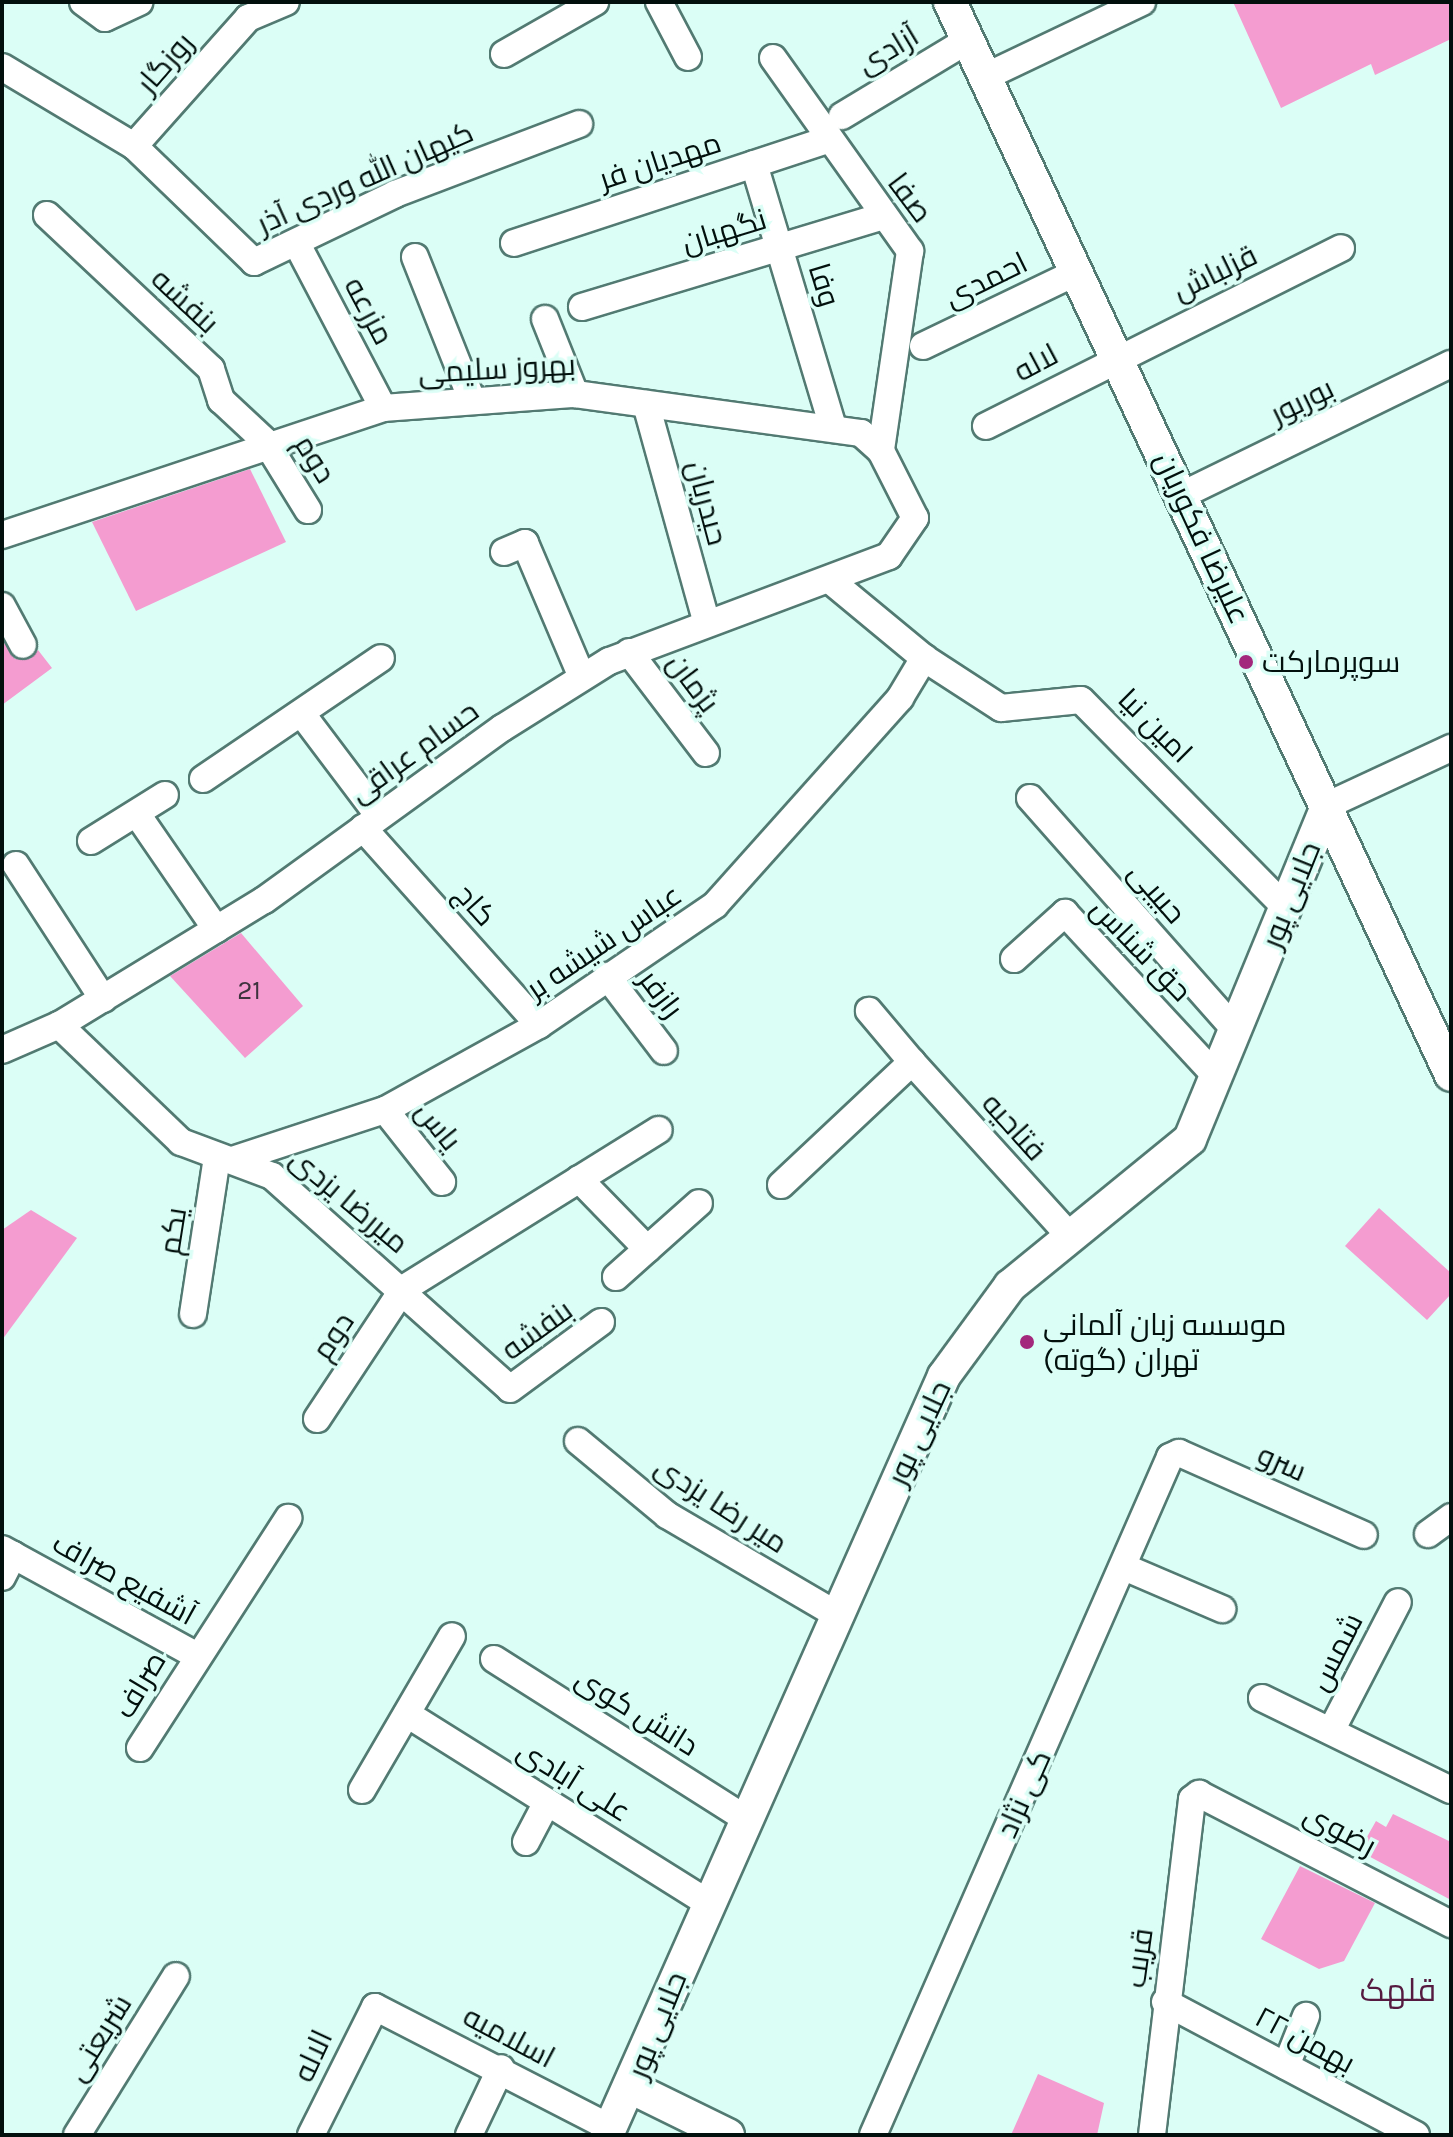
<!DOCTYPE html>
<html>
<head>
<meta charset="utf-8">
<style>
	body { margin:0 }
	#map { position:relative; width:1453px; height:2137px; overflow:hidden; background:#dbfef6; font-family:Karla,Cairo,sans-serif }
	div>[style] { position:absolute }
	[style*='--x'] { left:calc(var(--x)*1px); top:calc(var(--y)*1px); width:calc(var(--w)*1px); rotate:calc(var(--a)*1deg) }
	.building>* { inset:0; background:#f49cd0 }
	.roads { filter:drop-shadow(2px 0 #527a72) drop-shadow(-2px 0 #527a72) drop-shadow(0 2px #527a72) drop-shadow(0 -2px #527a72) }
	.minor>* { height:26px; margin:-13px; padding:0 13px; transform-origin:13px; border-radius:13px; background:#fff }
	.tertiary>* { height:32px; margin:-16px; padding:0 16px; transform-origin:16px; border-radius:16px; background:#fff }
	.dots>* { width:22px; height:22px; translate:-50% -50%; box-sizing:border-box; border:4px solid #dbfef6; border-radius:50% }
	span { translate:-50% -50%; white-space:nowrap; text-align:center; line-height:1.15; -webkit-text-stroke:7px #dbfef6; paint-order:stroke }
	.number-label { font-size:26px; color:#3e333e }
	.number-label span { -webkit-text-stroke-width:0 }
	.street-label { font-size:30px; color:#02100d }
	.poi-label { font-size:30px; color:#02100d }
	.left { translate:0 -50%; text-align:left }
	.neighbourhood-label { font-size:32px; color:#551a40 }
	.frame { position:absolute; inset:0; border:4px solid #02100d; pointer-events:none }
</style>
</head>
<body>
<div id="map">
	<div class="building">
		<i style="clip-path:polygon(1233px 2px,1451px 2px,1451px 39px,1375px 75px,1371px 64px,1281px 108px)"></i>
		<i style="clip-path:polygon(250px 469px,286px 542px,136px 611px,92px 522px)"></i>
		<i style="clip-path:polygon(2px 640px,15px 659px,30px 659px,38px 650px,52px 668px,2px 705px)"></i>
		<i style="clip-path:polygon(241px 933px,303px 1006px,245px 1058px,170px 976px)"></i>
		<i style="clip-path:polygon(1379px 1208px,1451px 1273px,1451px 1294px,1427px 1320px,1345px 1246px)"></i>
		<i style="clip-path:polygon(31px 1210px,77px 1238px,2px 1340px,2px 1230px)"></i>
		<i style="clip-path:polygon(1393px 1814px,1451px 1842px,1451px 1900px,1359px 1851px,1376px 1821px,1386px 1827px)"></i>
		<i style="clip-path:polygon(1300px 1866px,1375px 1903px,1344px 1961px,1319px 1969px,1261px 1939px)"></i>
		<i style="clip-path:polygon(1038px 2074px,1104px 2103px,1097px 2135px,1011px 2135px)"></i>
	</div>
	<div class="roads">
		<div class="minor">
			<i style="--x:83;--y:2;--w:27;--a:36"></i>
			<i style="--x:105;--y:18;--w:38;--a:-25"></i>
			<i style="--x:659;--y:2;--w:62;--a:62.2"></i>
			<i style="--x:504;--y:54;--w:105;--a:-29.7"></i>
			<i style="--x:773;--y:58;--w:237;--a:54.6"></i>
			<i style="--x:910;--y:251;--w:202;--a:98.3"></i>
			<i style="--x:2;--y:67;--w:154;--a:30.9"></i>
			<i style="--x:134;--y:146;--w:167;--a:44"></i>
			<i style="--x:254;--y:262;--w:157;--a:-25.7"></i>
			<i style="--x:395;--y:194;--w:197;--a:-20.8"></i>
			<i style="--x:985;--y:77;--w:174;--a:-25.5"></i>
			<i style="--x:842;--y:116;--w:147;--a:-31.1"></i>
			<i style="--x:134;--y:146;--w:171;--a:-48.3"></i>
			<i style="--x:248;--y:18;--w:41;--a:-22.8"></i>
			<i style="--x:754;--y:164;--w:271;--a:73.3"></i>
			<i style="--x:47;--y:215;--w:225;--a:43.2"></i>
			<i style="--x:211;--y:369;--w:33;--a:72"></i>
			<i style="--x:221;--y:400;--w:62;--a:43"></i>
			<i style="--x:266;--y:442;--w:80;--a:58.3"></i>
			<i style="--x:514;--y:243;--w:330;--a:-18.2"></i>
			<i style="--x:297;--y:244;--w:185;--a:62.3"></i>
			<i style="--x:415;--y:257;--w:154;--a:68.3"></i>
			<i style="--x:582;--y:307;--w:314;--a:-16.8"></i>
			<i style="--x:545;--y:319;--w:81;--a:68.2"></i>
			<i style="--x:923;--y:346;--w:171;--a:-25.7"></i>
			<i style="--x:646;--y:404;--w:224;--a:74.5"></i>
			<i style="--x:986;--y:426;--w:397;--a:-26.6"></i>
			<i style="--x:1182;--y:495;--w:299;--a:-26"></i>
			<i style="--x:2;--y:535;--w:402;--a:-18.4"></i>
			<i style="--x:383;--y:408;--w:193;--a:-4.2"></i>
			<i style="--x:575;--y:394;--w:289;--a:7.8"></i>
			<i style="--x:861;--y:433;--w:27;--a:42"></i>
			<i style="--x:881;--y:451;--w:75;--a:63.1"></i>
			<i style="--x:915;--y:518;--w:46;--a:124.4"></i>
			<i style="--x:889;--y:556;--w:299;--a:159.4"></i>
			<i style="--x:609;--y:661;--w:126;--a:147.9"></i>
			<i style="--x:502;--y:728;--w:294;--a:144.1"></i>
			<i style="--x:264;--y:900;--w:240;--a:148.6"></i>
			<i style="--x:59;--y:1025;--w:62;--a:156.3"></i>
			<i style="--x:504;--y:552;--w:23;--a:-23"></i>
			<i style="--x:525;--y:543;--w:146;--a:67"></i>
			<i style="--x:831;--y:581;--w:121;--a:39.6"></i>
			<i style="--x:924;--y:658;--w:92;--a:33"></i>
			<i style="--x:1001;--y:708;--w:80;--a:-5.7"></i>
			<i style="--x:1081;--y:700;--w:292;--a:45.4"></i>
			<i style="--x:2;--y:606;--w:44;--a:61.7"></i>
			<i style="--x:629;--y:652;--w:127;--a:52.7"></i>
			<i style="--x:302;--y:714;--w:128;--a:53"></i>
			<i style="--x:203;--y:779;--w:215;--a:-34.2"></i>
			<i style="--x:1030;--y:798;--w:310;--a:48.5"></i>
			<i style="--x:1328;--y:805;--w:136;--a:-24.9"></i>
			<i style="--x:137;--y:814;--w:140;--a:55.5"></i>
			<i style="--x:363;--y:828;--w:264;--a:48.2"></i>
			<i style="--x:91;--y:841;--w:87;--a:-31.9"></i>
			<i style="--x:16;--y:865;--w:160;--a:57"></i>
			<i style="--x:1014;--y:959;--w:69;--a:-42"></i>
			<i style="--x:1065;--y:913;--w:222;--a:47.2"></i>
			<i style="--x:607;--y:976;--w:94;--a:52.8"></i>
			<i style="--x:59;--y:1025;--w:169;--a:43.8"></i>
			<i style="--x:181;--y:1142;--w:97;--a:20.5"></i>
			<i style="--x:272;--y:1176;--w:319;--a:41.8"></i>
			<i style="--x:510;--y:1389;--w:113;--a:-36.4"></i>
			<i style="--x:912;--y:1062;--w:234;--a:47.8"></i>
			<i style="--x:385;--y:1110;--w:92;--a:51.6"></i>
			<i style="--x:232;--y:1160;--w:161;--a:-18.1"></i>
			<i style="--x:385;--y:1110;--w:176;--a:-28.9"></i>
			<i style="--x:539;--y:1025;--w:213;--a:-34.3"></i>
			<i style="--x:715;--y:905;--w:278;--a:-48.2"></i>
			<i style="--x:900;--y:698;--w:47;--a:-59"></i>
			<i style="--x:579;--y:1179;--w:98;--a:45.8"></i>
			<i style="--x:781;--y:1185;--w:180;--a:-43.2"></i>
			<i style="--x:912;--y:1062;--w:67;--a:-130.1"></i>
			<i style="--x:616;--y:1277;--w:111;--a:-41.7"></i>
			<i style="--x:193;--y:1314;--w:159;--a:-81.3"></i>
			<i style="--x:317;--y:1419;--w:156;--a:-56.5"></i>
			<i style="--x:403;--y:1289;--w:301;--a:-31.9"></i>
			<i style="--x:578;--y:1441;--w:116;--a:39.7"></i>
			<i style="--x:667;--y:1515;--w:196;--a:30.4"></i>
			<i style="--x:1428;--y:1534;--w:29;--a:-36"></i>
			<i style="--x:2;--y:1549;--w:221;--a:28.7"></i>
			<i style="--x:1124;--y:1567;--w:107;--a:23.2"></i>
			<i style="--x:2;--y:1577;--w:25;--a:-63"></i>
			<i style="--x:494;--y:1659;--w:297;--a:32.4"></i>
			<i style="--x:1262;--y:1698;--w:210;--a:26"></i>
			<i style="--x:407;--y:1714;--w:354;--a:32.1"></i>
			<i style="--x:1331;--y:1731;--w:145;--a:-62.6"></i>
			<i style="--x:140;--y:1748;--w:274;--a:-57.2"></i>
			<i style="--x:362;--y:1790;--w:178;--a:-59.7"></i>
			<i style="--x:526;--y:1842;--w:45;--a:-62.3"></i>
			<i style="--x:1165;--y:2002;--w:284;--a:27.9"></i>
			<i style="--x:1286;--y:2066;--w:54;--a:-68.2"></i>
			<i style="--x:77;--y:2135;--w:187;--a:-58.1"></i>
			<i style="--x:311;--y:2135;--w:143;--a:-63.4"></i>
			<i style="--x:375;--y:2007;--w:264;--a:27.2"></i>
			<i style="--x:469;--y:2135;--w:74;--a:-64.5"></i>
			<i style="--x:873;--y:2135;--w:740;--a:-66.34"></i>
			<i style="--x:1170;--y:1457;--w:10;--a:-24"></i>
			<i style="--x:1179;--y:1453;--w:202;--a:23.9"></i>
			<i style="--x:1152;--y:2135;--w:338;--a:-83.2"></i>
			<i style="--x:1192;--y:1799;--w:9;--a:-36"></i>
			<i style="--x:1199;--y:1794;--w:284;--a:27.3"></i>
		</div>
		<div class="tertiary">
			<i style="--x:950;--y:2;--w:1184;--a:64.97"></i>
			<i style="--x:632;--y:2088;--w:107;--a:26.1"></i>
			<i style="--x:607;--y:2135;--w:830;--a:-66.06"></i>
			<i style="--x:944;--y:1376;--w:112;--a:-53.7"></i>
			<i style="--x:1010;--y:1286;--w:232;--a:-39.2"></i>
			<i style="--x:1190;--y:1139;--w:361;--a:-67.6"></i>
		</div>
	</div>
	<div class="dots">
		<i style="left:1246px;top:662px;background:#a3287c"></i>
		<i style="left:1027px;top:1342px;background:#a3287c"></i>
	</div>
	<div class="number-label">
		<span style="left:249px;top:991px">21</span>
	</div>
	<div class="street-label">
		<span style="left:888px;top:50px;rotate:-31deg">آزادی</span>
		<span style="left:165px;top:63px;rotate:-49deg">روزگار</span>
		<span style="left:660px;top:161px;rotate:-18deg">مهدیان فر</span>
		<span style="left:365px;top:178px;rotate:-24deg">کیهان الله وردی آذر</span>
		<span style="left:910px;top:198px;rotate:53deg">صفا</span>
		<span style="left:724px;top:231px;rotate:-17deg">نگهبان</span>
		<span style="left:1215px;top:273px;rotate:-26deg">قزلباش</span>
		<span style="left:986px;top:280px;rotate:-26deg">احمدی</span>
		<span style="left:824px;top:285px;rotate:73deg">وفا</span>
		<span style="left:185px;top:301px;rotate:43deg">بنفشه</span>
		<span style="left:369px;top:311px;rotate:62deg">مزرعه</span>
		<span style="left:1036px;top:363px;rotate:-28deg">لاله</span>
		<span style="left:497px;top:369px;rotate:-3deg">بهروز سلیمی</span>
		<span style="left:1302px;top:401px;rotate:-26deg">بوربور</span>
		<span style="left:315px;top:459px;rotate:58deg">دوم</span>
		<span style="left:707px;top:503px;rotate:75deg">حیدریان</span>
		<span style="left:1202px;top:538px;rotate:65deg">علیرضا فکوریان</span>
		<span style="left:693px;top:683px;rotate:53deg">پژمان</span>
		<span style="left:1155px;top:726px;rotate:45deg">امین نیا</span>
		<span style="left:414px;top:752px;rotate:-36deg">حسام عراقی</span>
		<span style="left:1157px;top:893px;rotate:49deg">حبیبی</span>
		<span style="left:1291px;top:895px;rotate:-68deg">جلایی پور</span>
		<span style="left:475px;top:905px;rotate:48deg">کاج</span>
		<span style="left:604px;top:942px;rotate:-34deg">عباس شیشه بر</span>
		<span style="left:1141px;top:950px;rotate:46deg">حق شناس</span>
		<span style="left:661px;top:994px;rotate:53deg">رازفر</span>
		<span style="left:438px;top:1126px;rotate:51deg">یاس</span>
		<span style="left:1014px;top:1127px;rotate:48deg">فتاحیه</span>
		<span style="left:349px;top:1201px;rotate:40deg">میررضا یزدی</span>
		<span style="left:173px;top:1231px;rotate:-81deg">یکم</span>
		<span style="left:537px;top:1330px;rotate:-36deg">بنفشه</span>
		<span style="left:333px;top:1336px;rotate:-56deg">دوم</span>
		<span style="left:919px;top:1433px;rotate:-65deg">جلایی پور</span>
		<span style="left:1282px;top:1463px;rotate:24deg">سرو</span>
		<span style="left:721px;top:1505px;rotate:33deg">میر رضا یزدی</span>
		<span style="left:124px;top:1579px;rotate:29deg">آشفیع صراف</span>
		<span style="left:1336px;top:1652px;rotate:-63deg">شمس</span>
		<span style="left:140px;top:1685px;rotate:-59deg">صراف</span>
		<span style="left:637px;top:1712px;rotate:32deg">دانش کوی</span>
		<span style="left:574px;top:1781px;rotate:32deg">علی آبادی</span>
		<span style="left:1024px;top:1794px;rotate:-66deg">کی نژاد</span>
		<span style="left:1340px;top:1830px;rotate:28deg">رضوی</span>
		<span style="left:1139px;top:1958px;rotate:-82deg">قریب</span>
		<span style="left:657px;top:2025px;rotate:-68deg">جلایی پور</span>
		<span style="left:509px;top:2037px;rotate:28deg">اسلامیه</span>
		<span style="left:99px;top:2038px;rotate:-58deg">شریعتی</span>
		<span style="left:1305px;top:2040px;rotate:28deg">۲۲ بهمن</span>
		<span style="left:313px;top:2056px;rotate:-65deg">الاله</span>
	</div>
	<div class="poi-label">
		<span class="left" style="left:1262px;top:662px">سوپرمارکت</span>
		<span class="left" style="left:1043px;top:1342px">موسسه زبان آلمانی<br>تهران (گوته)</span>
	</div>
	<div class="neighbourhood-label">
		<span style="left:1398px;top:1991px">قلهک</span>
	</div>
	<div class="frame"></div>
</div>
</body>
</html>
